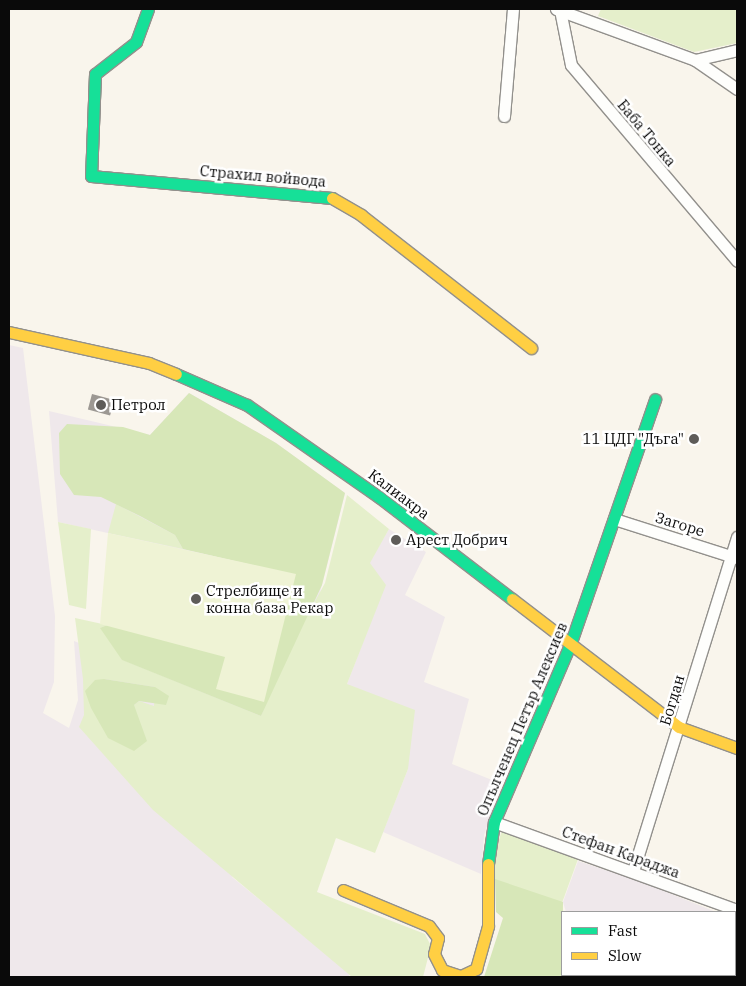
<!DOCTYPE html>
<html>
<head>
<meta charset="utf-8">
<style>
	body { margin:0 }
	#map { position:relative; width:746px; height:986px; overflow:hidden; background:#f9f5ec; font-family:"IBM Plex Serif",serif }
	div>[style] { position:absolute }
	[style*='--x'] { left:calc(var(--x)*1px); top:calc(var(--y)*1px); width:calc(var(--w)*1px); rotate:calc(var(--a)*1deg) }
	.industrial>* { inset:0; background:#efe8eb }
	.green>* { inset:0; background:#e5efcb; transform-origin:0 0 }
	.forest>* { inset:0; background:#d7e7b8 }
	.pitch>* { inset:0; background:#eff3d5 }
	.building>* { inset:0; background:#9c9893; transform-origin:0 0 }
	.roads { filter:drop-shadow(1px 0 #92908c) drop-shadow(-1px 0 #92908c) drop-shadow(0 1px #92908c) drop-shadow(0 -1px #92908c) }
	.street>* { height:11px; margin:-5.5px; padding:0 5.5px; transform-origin:5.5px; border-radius:5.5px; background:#fefefc }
	.fast>* { height:11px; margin:-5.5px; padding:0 5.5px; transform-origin:5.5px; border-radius:5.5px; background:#16e098 }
	.slow>* { height:11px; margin:-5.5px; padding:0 5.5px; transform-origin:5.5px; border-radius:5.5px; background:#ffcf43 }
	.dots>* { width:14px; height:14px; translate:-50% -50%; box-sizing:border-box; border:2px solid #fff; border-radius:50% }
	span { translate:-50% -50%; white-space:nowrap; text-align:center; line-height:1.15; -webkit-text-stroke:5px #fff; paint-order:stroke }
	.street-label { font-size:15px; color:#0a0a0a }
	.poi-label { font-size:15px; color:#0a0a0a }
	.left { translate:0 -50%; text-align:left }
	.right { translate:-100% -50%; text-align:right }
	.frame { position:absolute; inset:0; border:10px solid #0a0a0a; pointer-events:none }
	.legend { position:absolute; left:561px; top:911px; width:175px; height:65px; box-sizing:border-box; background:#fff; border:1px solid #9d9d9d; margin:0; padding:6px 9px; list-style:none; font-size:15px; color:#0a0a0a }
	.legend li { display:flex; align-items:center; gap:10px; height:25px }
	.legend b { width:25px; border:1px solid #9d9d9d }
</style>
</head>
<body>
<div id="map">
	<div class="industrial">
		<i style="clip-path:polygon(9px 345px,23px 348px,55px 616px,54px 682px,43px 713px,69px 728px,78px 700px,74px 641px,261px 715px,252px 565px,58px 522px,49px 411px,150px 435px,189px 393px,276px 443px,345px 493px,288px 720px,232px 877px,350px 974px,348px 977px,9px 977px)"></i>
		<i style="clip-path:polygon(389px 529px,426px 552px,405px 595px,445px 617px,424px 682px,469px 699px,452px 764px,502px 784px,484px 835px,481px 874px,383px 832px,408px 769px,347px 684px,385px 585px,369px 563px)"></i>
		<i style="clip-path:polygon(578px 861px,639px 881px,716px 912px,566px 912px,563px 902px)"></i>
		<i style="clip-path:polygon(735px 919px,737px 977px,608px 977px,735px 975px)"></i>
	</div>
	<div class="green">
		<i style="clip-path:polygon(601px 9px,737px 9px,737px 43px,694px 52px,598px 16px)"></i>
		<i style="clip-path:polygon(evenodd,347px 495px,389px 529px,370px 563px,386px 585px,347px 684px,415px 710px,408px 769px,375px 853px,336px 838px,317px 892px,425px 934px,431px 946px,423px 977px,352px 977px,153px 810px,79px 727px,84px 715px,83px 679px,75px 618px,107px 625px,101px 628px,123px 660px,261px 716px,287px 652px,325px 583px,347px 495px,104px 679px,155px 687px,154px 706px,139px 701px,134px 705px,104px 679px)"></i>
		<i style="clip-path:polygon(116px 504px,175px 535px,183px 549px,108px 533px)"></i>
		<i style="clip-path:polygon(58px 522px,91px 529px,86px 609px,69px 605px)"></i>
		<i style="left:502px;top:831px;width:81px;height:49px;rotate:20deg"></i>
	</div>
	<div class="forest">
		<i style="clip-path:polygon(189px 393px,276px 443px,345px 493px,322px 585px,261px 716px,122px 660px,100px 628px,252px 565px,183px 549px,175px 535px,140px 516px,101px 497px,74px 495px,60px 474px,59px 433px,67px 424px,123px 427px,150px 435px)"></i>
		<i style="clip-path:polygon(104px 679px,155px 687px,169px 696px,166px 705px,139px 701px,134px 705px,147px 741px,134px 751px,108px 738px,91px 708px,85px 691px,95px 680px)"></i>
		<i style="clip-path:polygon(495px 879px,563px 902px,562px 975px,608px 977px,484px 977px,503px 918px,496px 912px)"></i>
	</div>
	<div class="pitch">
		<i style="clip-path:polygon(108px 533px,296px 574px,264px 702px,216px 689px,225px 657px,100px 624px)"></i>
	</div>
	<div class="building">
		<i style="left:92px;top:394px;width:23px;height:16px;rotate:15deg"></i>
	</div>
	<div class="roads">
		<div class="street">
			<i style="--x:556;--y:9;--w:148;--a:20.1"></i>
			<i style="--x:695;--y:60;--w:51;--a:34.6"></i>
			<i style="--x:560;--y:10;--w:56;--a:78.7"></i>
			<i style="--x:571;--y:65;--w:257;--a:49.7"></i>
			<i style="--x:695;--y:60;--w:43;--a:-13.4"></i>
			<i style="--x:504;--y:116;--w:107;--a:-85.2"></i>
			<i style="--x:614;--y:519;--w:129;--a:17.6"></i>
			<i style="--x:494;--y:822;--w:258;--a:19.9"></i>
			<i style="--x:633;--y:871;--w:350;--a:-72.7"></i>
		</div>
		<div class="fast">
			<i style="--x:148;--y:9;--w:35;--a:110"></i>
			<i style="--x:136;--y:42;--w:52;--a:142"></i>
			<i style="--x:95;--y:74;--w:102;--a:92.2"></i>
			<i style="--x:91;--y:176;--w:242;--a:5.2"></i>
			<i style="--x:176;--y:374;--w:77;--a:23.6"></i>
			<i style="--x:247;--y:405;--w:161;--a:34.9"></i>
			<i style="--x:379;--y:497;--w:168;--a:37.5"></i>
			<i style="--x:488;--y:864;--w:42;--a:-81.9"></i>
			<i style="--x:494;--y:822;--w:193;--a:-66.8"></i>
			<i style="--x:570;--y:645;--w:260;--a:-70.9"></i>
		</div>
		<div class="slow">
			<i style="--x:332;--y:198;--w:34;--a:30"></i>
			<i style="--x:361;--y:215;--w:216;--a:38"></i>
			<i style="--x:9;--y:332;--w:143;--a:12.5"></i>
			<i style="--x:149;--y:363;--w:29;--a:22"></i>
			<i style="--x:512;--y:599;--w:210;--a:37.5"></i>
			<i style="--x:679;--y:727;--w:62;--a:19.9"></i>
			<i style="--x:343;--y:890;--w:93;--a:22.7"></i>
			<i style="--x:429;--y:926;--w:15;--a:53"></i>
			<i style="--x:438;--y:938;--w:16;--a:104"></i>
			<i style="--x:434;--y:954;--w:18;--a:63"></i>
			<i style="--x:442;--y:970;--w:20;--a:18"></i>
			<i style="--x:461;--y:976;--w:17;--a:-25"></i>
			<i style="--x:476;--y:969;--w:45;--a:-74.4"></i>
			<i style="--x:488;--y:926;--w:62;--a:-90"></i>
		</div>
	</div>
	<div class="dots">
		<i style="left:101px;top:405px;background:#5e5c59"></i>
		<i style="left:694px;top:439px;background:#5e5c59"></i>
		<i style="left:396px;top:540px;background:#5e5c59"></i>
		<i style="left:196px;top:599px;background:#5e5c59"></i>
	</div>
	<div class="street-label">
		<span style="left:647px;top:133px;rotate:50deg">Баба Тонка</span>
		<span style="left:263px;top:176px;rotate:5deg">Страхил войвода</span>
		<span style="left:399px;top:494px;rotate:37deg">Калиакра</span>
		<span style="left:680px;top:524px;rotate:17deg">Загоре</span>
		<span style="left:672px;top:700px;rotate:-73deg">Богдан</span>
		<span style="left:522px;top:719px;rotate:-67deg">Опълченец Петър Алексиев</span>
		<span style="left:621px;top:852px;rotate:20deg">Стефан Караджа</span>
	</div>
	<div class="poi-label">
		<span class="left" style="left:111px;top:405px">Петрол</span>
		<span class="right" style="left:684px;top:439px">11 ЦДГ "Дъга"</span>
		<span class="left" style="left:406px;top:540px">Арест Добрич</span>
		<span class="left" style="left:206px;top:599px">Стрелбище и<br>конна база Рекар</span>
	</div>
	<div class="frame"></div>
	<ul class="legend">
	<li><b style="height:6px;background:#16e098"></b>Fast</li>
	<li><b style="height:6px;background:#ffcf43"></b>Slow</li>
	</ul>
</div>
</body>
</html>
